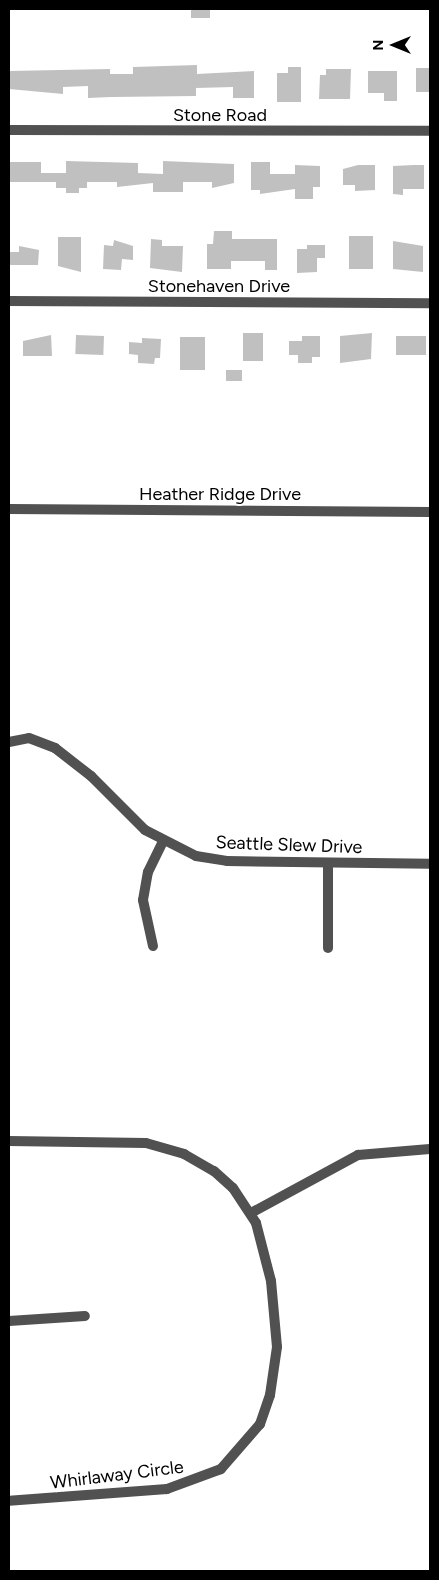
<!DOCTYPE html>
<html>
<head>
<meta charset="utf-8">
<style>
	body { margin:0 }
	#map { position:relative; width:439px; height:1580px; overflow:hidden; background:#fff; font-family:Figtree,sans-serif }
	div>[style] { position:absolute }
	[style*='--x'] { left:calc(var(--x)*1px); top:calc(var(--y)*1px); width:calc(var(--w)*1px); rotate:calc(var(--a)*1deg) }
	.building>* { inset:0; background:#c0c0c0; transform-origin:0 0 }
	.minor>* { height:10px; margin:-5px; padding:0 5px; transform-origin:5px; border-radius:5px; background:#515151 }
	span { translate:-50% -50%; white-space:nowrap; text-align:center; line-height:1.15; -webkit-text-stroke:4px #fff; paint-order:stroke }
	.street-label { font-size:18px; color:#000 }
	.frame { position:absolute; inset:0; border:10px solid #000; pointer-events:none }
	.north { position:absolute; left:369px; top:20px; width:50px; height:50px; -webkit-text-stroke:4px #fff; paint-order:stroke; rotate:270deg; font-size:14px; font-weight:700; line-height:20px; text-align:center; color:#000 }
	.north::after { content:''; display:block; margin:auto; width:18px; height:22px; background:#000; clip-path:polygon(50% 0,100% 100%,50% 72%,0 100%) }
</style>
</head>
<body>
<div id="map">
	<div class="building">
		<i style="left:191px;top:9px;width:19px;height:9px"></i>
		<i style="clip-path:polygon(197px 65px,197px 74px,254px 71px,254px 98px,233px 98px,233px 87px,196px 88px,196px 96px,111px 97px,88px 98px,88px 86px,63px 87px,63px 94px,9px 89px,9px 71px,110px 69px,110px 74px,133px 74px,133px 67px)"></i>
		<i style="clip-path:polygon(288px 67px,301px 67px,301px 102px,277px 102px,277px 73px,288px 73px)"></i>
		<i style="left:416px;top:68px;width:14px;height:24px"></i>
		<i style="clip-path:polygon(326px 69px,351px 69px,350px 99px,319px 99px,320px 75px,326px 75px)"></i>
		<i style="clip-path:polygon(368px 71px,397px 71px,397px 101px,384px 101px,384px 93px,368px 93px)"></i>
		<i style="clip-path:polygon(66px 161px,138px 163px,138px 173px,163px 174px,163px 161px,234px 164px,234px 183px,212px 188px,212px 182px,183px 182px,183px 192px,153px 192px,153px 183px,117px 187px,117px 182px,87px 182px,87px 188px,79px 188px,79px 193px,66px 193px,66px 188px,56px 188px,56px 182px,9px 182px,9px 162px,41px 162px,41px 173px,66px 173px)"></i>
		<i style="clip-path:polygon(251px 162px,270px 162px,270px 174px,295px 174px,295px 165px,320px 166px,320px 187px,313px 187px,313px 199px,295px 199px,295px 189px,260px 194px,260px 190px,251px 190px)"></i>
		<i style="clip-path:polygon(358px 165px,375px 165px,375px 190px,355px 191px,355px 185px,343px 185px,343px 169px)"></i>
		<i style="clip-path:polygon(414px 165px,424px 165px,424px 189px,403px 189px,403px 195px,393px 194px,393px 166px)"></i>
		<i style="clip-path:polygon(214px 231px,232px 231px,232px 239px,277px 239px,277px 270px,265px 270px,265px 261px,231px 261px,231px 269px,207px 269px,207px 244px,213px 244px)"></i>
		<i style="left:349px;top:236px;width:24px;height:33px"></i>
		<i style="clip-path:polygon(58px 237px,81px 237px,81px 272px,58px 266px)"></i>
		<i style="clip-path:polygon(151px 239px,162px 240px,162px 246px,183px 246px,182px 272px,150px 268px)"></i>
		<i style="clip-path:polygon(114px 240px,133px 246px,133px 260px,122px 259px,121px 270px,103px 269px,104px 245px,113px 246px)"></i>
		<i style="clip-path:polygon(393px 241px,423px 246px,423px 272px,393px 269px)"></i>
		<i style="clip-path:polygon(307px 245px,325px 245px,325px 258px,317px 258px,317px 272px,297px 273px,297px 249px,307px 249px)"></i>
		<i style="clip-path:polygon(19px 246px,39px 250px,38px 265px,9px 265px,9px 252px,19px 252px)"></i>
		<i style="left:243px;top:333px;width:20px;height:28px"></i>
		<i style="clip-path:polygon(372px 333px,371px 359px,340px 363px,340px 336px)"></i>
		<i style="clip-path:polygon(51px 335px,52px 356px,23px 356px,23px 341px)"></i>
		<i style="left:76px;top:335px;width:28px;height:19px;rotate:2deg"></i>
		<i style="clip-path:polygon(302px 336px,320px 336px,320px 357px,312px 357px,312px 363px,298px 363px,298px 355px,289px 355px,289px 341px,302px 341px)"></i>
		<i style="left:396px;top:336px;width:30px;height:19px"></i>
		<i style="left:180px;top:337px;width:25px;height:33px"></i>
		<i style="clip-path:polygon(142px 338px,161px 339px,160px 358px,155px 358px,154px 364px,138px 363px,138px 355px,129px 354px,129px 342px,142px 343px)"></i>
		<i style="left:226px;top:370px;width:16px;height:11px"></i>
	</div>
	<div class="minor">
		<i style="--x:9;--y:130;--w:421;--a:0.1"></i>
		<i style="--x:9;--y:301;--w:421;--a:0.3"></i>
		<i style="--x:9;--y:509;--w:421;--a:0.4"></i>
		<i style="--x:9;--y:742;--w:20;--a:-11"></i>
		<i style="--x:29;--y:738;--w:28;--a:21"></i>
		<i style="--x:55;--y:748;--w:46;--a:37.9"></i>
		<i style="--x:91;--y:776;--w:76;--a:45"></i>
		<i style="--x:145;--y:830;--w:57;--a:27"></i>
		<i style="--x:196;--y:856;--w:31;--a:9"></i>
		<i style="--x:227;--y:861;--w:203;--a:0.8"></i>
		<i style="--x:153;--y:946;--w:47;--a:-102.3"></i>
		<i style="--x:143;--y:900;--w:28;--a:-80"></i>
		<i style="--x:148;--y:872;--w:34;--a:-64"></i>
		<i style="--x:328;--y:948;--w:85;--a:-90"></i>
		<i style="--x:9;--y:1141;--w:137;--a:0.8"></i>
		<i style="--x:146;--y:1143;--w:40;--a:16"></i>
		<i style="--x:184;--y:1154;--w:34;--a:30"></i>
		<i style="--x:214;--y:1171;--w:25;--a:42"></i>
		<i style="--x:233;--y:1188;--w:42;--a:56.7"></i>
		<i style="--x:256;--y:1223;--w:60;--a:75.5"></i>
		<i style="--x:271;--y:1281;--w:66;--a:84.8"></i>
		<i style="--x:277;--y:1347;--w:49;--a:98.3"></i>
		<i style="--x:270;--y:1395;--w:31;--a:109"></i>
		<i style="--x:260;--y:1424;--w:60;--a:130.9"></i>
		<i style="--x:221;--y:1469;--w:58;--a:159.7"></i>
		<i style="--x:167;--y:1489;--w:158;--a:175.7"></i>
		<i style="--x:251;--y:1213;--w:122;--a:-28.5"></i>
		<i style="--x:358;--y:1155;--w:72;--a:-4.8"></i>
		<i style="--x:9;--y:1321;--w:76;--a:-3.8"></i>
	</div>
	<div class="street-label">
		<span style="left:220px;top:115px">Stone Road</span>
		<span style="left:219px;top:286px">Stonehaven Drive</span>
		<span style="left:220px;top:494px">Heather Ridge Drive</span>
		<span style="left:289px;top:845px;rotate:2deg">Seattle Slew Drive</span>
		<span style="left:117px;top:1475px;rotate:-7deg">Whirlaway Circle</span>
	</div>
	<div class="frame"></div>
	<div class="north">N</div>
</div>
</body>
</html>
